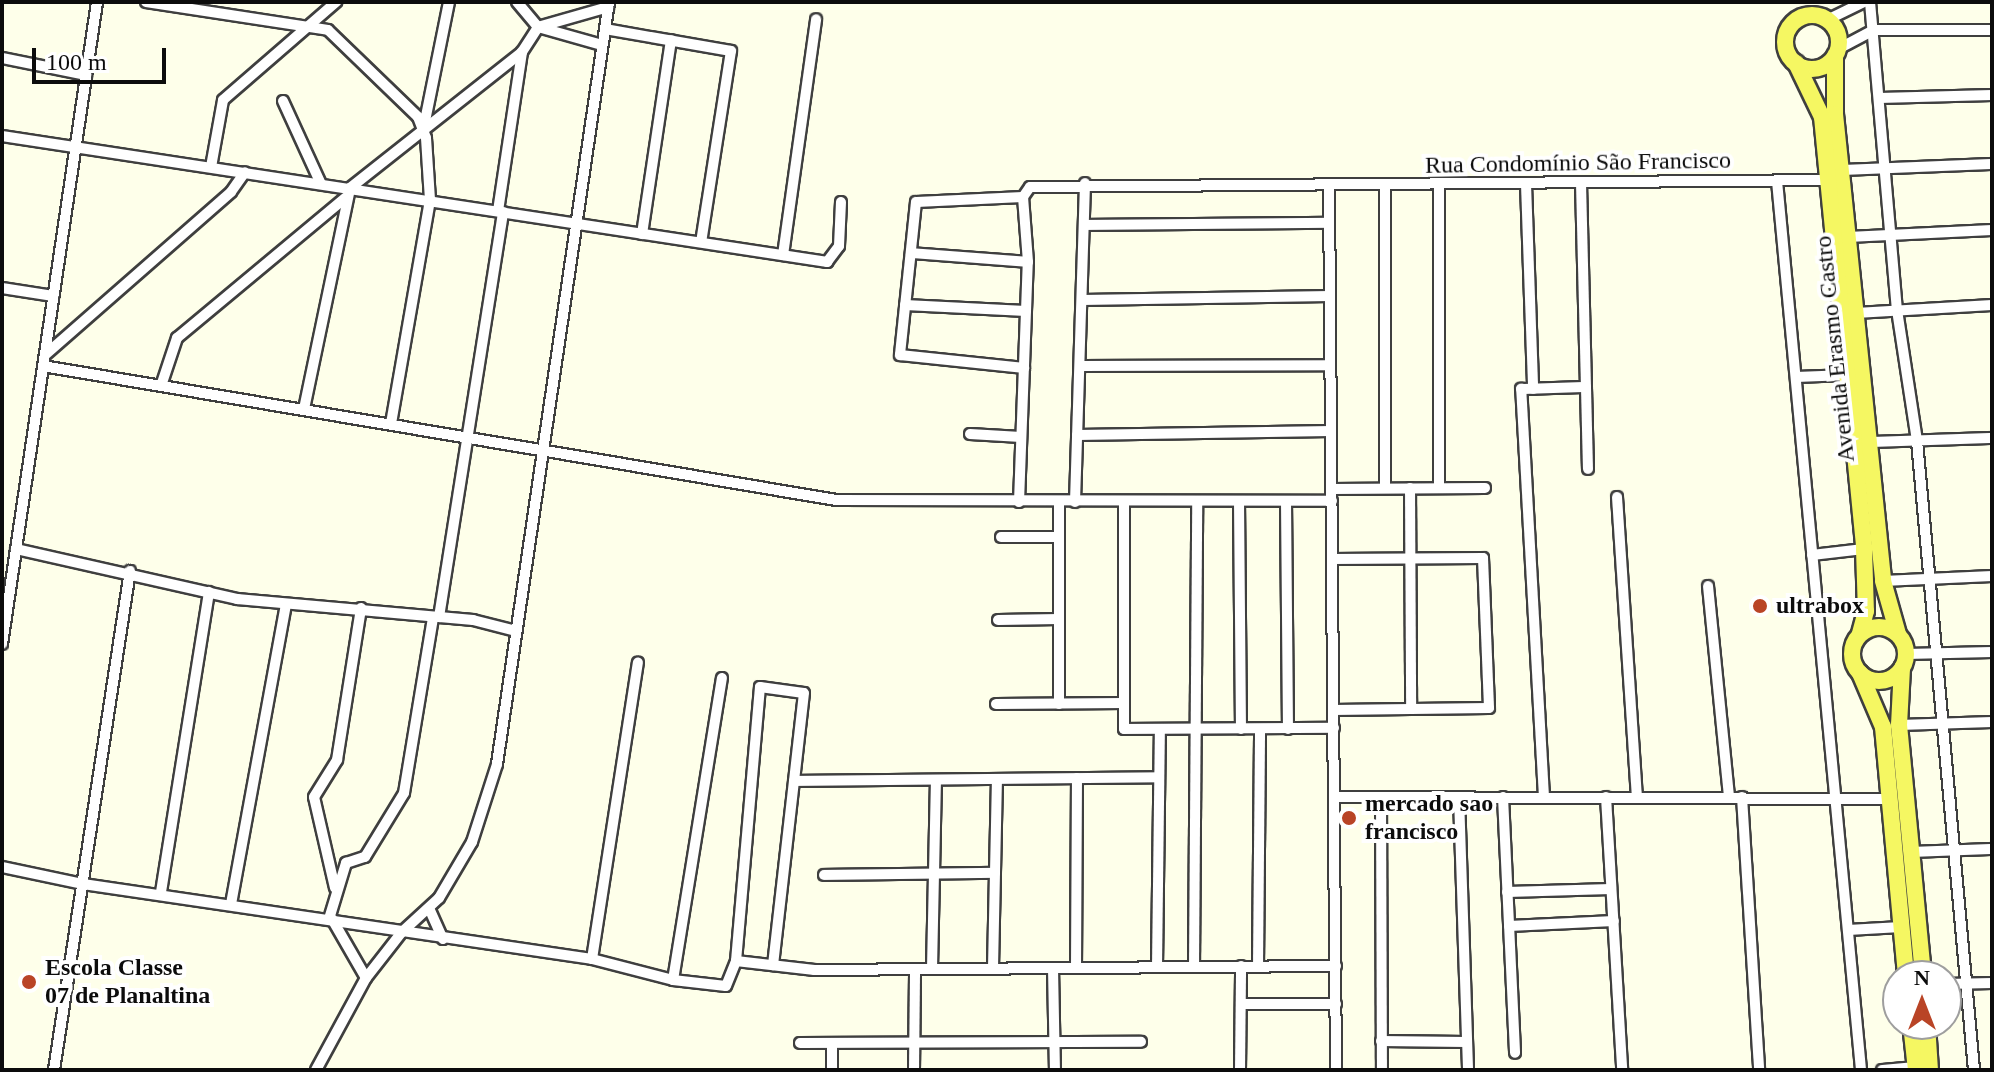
<!DOCTYPE html>
<html>
<head>
<meta charset="utf-8">
<style>
	body { margin:0 }
	#map { position:relative; width:1994px; height:1072px; overflow:hidden; background:#feffea; font-family:"Times New Roman",serif }
	div>[style] { position:absolute }
	[style*='--x'] { left:calc(var(--x)*1px); top:calc(var(--y)*1px); width:calc(var(--w)*1px); rotate:calc(var(--a)*1deg) }
	.roads { filter:drop-shadow(2px 0 #3f3f3f) drop-shadow(-2px 0 #3f3f3f) drop-shadow(0 2px #3f3f3f) drop-shadow(0 -2px #3f3f3f) }
	.street>* { height:10px; margin:-5px; padding:0 5px; transform-origin:5px; border-radius:5px; background:#fff }
	.primary>* { height:16px; margin:-8px; padding:0 8px; transform-origin:8px; border-radius:8px; background:#f5f762 }
	.primary>.ring { margin:-8px; padding:0; box-sizing:content-box; background:none; border:16px solid #f5f762; border-radius:50% }
	.dots>* { width:22px; height:22px; translate:-50% -50%; box-sizing:border-box; border:4px solid #fff; border-radius:50% }
	span { translate:-50% -50%; white-space:nowrap; text-align:center; line-height:1.15; -webkit-text-stroke:8px #fff; paint-order:stroke }
	.street-label { font-size:24px; color:#0c0c0c }
	.poi-label { font-size:24px; color:#0c0c0c; font-weight:700 }
	.left { translate:0 -50%; text-align:left }
	.frame { position:absolute; inset:0; border:4px solid #0c0c0c; pointer-events:none }
	.north { position:absolute; left:1882px; top:960px; width:80px; height:80px; box-sizing:border-box; background:#fff; border:2px solid #9e9e9e; border-radius:50%; rotate:0deg; font-size:22px; font-weight:700; line-height:32px; text-align:center; color:#0c0c0c }
	.north::after { content:''; display:block; margin:auto; width:28px; height:36px; background:#b94426; clip-path:polygon(50% 0,100% 100%,50% 72%,0 100%) }
	.scale { position:absolute; left:32px; top:48px; width:134px; height:36px; box-sizing:border-box; border:4px solid #0c0c0c; border-top:0; padding-left:10px; font-size:24px; line-height:28px; white-space:nowrap; color:#0c0c0c; -webkit-text-stroke:6px #fff; paint-order:stroke }
</style>
</head>
<body>
<div id="map">
	<div class="roads">
		<div class="street">
			<i style="--x:146;--y:2;--w:184;--a:8.7"></i>
			<i style="--x:328;--y:30;--w:125;--a:44"></i>
			<i style="--x:418;--y:117;--w:22;--a:69"></i>
			<i style="--x:426;--y:138;--w:62;--a:86.3"></i>
			<i style="--x:430;--y:200;--w:227;--a:99.9"></i>
			<i style="--x:517;--y:2;--w:33;--a:50"></i>
			<i style="--x:538;--y:27;--w:66;--a:15.7"></i>
			<i style="--x:1870;--y:2;--w:309;--a:85"></i>
			<i style="--x:1897;--y:310;--w:133;--a:81.3"></i>
			<i style="--x:1917;--y:441;--w:632;--a:84.82"></i>
			<i style="--x:1827;--y:20;--w:41;--a:-25.9"></i>
			<i style="--x:605;--y:29;--w:128;--a:9.9"></i>
			<i style="--x:731;--y:51;--w:193;--a:98.9"></i>
			<i style="--x:1838;--y:49;--w:40;--a:-28"></i>
			<i style="--x:1873;--y:30;--w:119;--a:0"></i>
			<i style="--x:2;--y:58;--w:86;--a:11.4"></i>
			<i style="--x:1879;--y:98;--w:113;--a:-1.5"></i>
			<i style="--x:283;--y:101;--w:91;--a:65.4"></i>
			<i style="--x:424;--y:126;--w:126;--a:-78.6"></i>
			<i style="--x:2;--y:136;--w:835;--a:8.68"></i>
			<i style="--x:827;--y:262;--w:20;--a:-53"></i>
			<i style="--x:839;--y:246;--w:44;--a:-87.4"></i>
			<i style="--x:211;--y:167;--w:68;--a:-79.8"></i>
			<i style="--x:223;--y:100;--w:150;--a:-40.9"></i>
			<i style="--x:1841;--y:170;--w:151;--a:-2.3"></i>
			<i style="--x:1777;--y:181;--w:893;--a:84.6"></i>
			<i style="--x:1581;--y:183;--w:286;--a:88.6"></i>
			<i style="--x:1526;--y:184;--w:205;--a:88"></i>
			<i style="--x:1329;--y:186;--w:884;--a:89.55"></i>
			<i style="--x:1385;--y:186;--w:302;--a:90"></i>
			<i style="--x:1023;--y:197;--w:107;--a:177.3"></i>
			<i style="--x:916;--y:202;--w:154;--a:96"></i>
			<i style="--x:900;--y:355;--w:125;--a:6"></i>
			<i style="--x:498;--y:211;--w:161;--a:-81.4"></i>
			<i style="--x:1085;--y:225;--w:244;--a:-0.5"></i>
			<i style="--x:642;--y:234;--w:196;--a:-81.5"></i>
			<i style="--x:1848;--y:237;--w:144;--a:-2.8"></i>
			<i style="--x:911;--y:253;--w:117;--a:4.4"></i>
			<i style="--x:783;--y:255;--w:238;--a:-82"></i>
			<i style="--x:2;--y:288;--w:52;--a:8.9"></i>
			<i style="--x:1082;--y:300;--w:248;--a:-0.9"></i>
			<i style="--x:905;--y:305;--w:121;--a:2.8"></i>
			<i style="--x:1856;--y:313;--w:136;--a:-3.4"></i>
			<i style="--x:45;--y:355;--w:247;--a:-41.2"></i>
			<i style="--x:231;--y:192;--w:24;--a:-55"></i>
			<i style="--x:43;--y:366;--w:804;--a:9.59"></i>
			<i style="--x:836;--y:500;--w:496;--a:0.1"></i>
			<i style="--x:1080;--y:366;--w:250;--a:-0.2"></i>
			<i style="--x:1796;--y:377;--w:52;--a:-2.2"></i>
			<i style="--x:161;--y:386;--w:51;--a:-71.6"></i>
			<i style="--x:177;--y:338;--w:219;--a:-39.8"></i>
			<i style="--x:304;--y:409;--w:226;--a:-78.2"></i>
			<i style="--x:350;--y:188;--w:219;--a:-38.3"></i>
			<i style="--x:522;--y:52;--w:30;--a:-57"></i>
			<i style="--x:538;--y:27;--w:73;--a:-15.9"></i>
			<i style="--x:970;--y:434;--w:51;--a:3.4"></i>
			<i style="--x:1077;--y:435;--w:254;--a:-0.9"></i>
			<i style="--x:1869;--y:442;--w:123;--a:-1.9"></i>
			<i style="--x:1410;--y:488;--w:221;--a:89.7"></i>
			<i style="--x:1439;--y:488;--w:304;--a:-90"></i>
			<i style="--x:1332;--y:489;--w:153;--a:-0.4"></i>
			<i style="--x:1617;--y:497;--w:301;--a:86.2"></i>
			<i style="--x:1124;--y:501;--w:228;--a:90"></i>
			<i style="--x:1124;--y:729;--w:210;--a:-0.3"></i>
			<i style="--x:1239;--y:501;--w:228;--a:89.5"></i>
			<i style="--x:1286;--y:501;--w:228;--a:89.5"></i>
			<i style="--x:1019;--y:502;--w:240;--a:-87.9"></i>
			<i style="--x:1028;--y:262;--w:65;--a:-94.4"></i>
			<i style="--x:1023;--y:197;--w:12;--a:-55"></i>
			<i style="--x:1030;--y:187;--w:798;--a:-0.5"></i>
			<i style="--x:1075;--y:502;--w:319;--a:-88.2"></i>
			<i style="--x:1001;--y:537;--w:58;--a:0"></i>
			<i style="--x:16;--y:549;--w:227;--a:12.7"></i>
			<i style="--x:237;--y:599;--w:237;--a:5.1"></i>
			<i style="--x:473;--y:620;--w:44;--a:14.3"></i>
			<i style="--x:1812;--y:555;--w:52;--a:-6.6"></i>
			<i style="--x:1332;--y:559;--w:151;--a:-0.4"></i>
			<i style="--x:1483;--y:558;--w:150;--a:87.7"></i>
			<i style="--x:1489;--y:708;--w:156;--a:179.3"></i>
			<i style="--x:1883;--y:581;--w:109;--a:-2.6"></i>
			<i style="--x:1708;--y:586;--w:212;--a:84.3"></i>
			<i style="--x:439;--y:617;--w:410;--a:-81"></i>
			<i style="--x:998;--y:620;--w:61;--a:-0.9"></i>
			<i style="--x:2;--y:644;--w:649;--a:-81.58"></i>
			<i style="--x:1906;--y:654;--w:86;--a:-1.3"></i>
			<i style="--x:996;--y:704;--w:128;--a:-0.4"></i>
			<i style="--x:1059;--y:704;--w:202;--a:-90"></i>
			<i style="--x:1899;--y:725;--w:93;--a:-1.8"></i>
			<i style="--x:794;--y:781;--w:363;--a:-0.6"></i>
			<i style="--x:1334;--y:797;--w:553;--a:0.21"></i>
			<i style="--x:1381;--y:797;--w:273;--a:89.8"></i>
			<i style="--x:1459;--y:797;--w:273;--a:88.1"></i>
			<i style="--x:1503;--y:797;--w:256;--a:87.3"></i>
			<i style="--x:1544;--y:797;--w:409;--a:-93.2"></i>
			<i style="--x:1521;--y:389;--w:65;--a:-1.8"></i>
			<i style="--x:1606;--y:797;--w:273;--a:86.6"></i>
			<i style="--x:1742;--y:797;--w:274;--a:86.4"></i>
			<i style="--x:1909;--y:852;--w:83;--a:-2.1"></i>
			<i style="--x:2;--y:867;--w:83;--a:11.9"></i>
			<i style="--x:83;--y:884;--w:514;--a:8.38"></i>
			<i style="--x:592;--y:959;--w:84;--a:14.5"></i>
			<i style="--x:673;--y:980;--w:53;--a:6.5"></i>
			<i style="--x:726;--y:986;--w:27;--a:-68"></i>
			<i style="--x:736;--y:961;--w:275;--a:-85"></i>
			<i style="--x:760;--y:687;--w:44;--a:7.8"></i>
			<i style="--x:804;--y:693;--w:274;--a:96.5"></i>
			<i style="--x:824;--y:875;--w:171;--a:-0.7"></i>
			<i style="--x:335;--y:888;--w:93;--a:-103"></i>
			<i style="--x:314;--y:797;--w:44;--a:-58.1"></i>
			<i style="--x:337;--y:760;--w:154;--a:-81"></i>
			<i style="--x:161;--y:892;--w:304;--a:-80.9"></i>
			<i style="--x:1507;--y:892;--w:104;--a:-1.7"></i>
			<i style="--x:231;--y:904;--w:305;--a:-79.6"></i>
			<i style="--x:429;--y:908;--w:34;--a:66"></i>
			<i style="--x:329;--y:919;--w:59;--a:-73.1"></i>
			<i style="--x:346;--y:863;--w:20;--a:-18"></i>
			<i style="--x:365;--y:857;--w:75;--a:-58.6"></i>
			<i style="--x:404;--y:793;--w:178;--a:-80.6"></i>
			<i style="--x:332;--y:919;--w:68;--a:60"></i>
			<i style="--x:1509;--y:926;--w:105;--a:-2.7"></i>
			<i style="--x:1848;--y:930;--w:53;--a:-3.2"></i>
			<i style="--x:592;--y:959;--w:300;--a:-81.2"></i>
			<i style="--x:736;--y:961;--w:79;--a:6.6"></i>
			<i style="--x:814;--y:970;--w:522;--a:-0.44"></i>
			<i style="--x:1258;--y:966;--w:237;--a:-89.5"></i>
			<i style="--x:1157;--y:967;--w:238;--a:-89.3"></i>
			<i style="--x:1194;--y:967;--w:466;--a:-89.6"></i>
			<i style="--x:993;--y:968;--w:189;--a:-88.8"></i>
			<i style="--x:1053;--y:968;--w:102;--a:88.9"></i>
			<i style="--x:1076;--y:968;--w:190;--a:-89.7"></i>
			<i style="--x:932;--y:969;--w:189;--a:-88.8"></i>
			<i style="--x:673;--y:980;--w:306;--a:-80.8"></i>
			<i style="--x:1946;--y:984;--w:46;--a:-1.2"></i>
			<i style="--x:1241;--y:1004;--w:95;--a:0"></i>
			<i style="--x:1381;--y:1041;--w:85;--a:0.7"></i>
			<i style="--x:800;--y:1043;--w:341;--a:-0.2"></i>
			<i style="--x:832;--y:1043;--w:27;--a:90"></i>
			<i style="--x:54;--y:1070;--w:505;--a:-81.34"></i>
			<i style="--x:316;--y:1070;--w:105;--a:-61.5"></i>
			<i style="--x:366;--y:978;--w:58;--a:-52"></i>
			<i style="--x:402;--y:932;--w:50;--a:-42.6"></i>
			<i style="--x:439;--y:898;--w:65;--a:-59.5"></i>
			<i style="--x:472;--y:842;--w:82;--a:-72.2"></i>
			<i style="--x:497;--y:764;--w:770;--a:-81.64"></i>
			<i style="--x:914;--y:1070;--w:101;--a:-89.4"></i>
			<i style="--x:1240;--y:1070;--w:104;--a:-89.4"></i>
			<i style="--x:1882;--y:1070;--w:34;--a:-5"></i>
		</div>
		<div class="primary">
			<i class="ring" style="left:1785px;top:15px;width:38px;height:38px"></i>
			<i style="--x:1835;--y:56;--w:58;--a:90"></i>
			<i style="--x:1835;--y:114;--w:469;--a:84.1"></i>
			<i style="--x:1883;--y:581;--w:55;--a:74.2"></i>
			<i style="--x:1796;--y:63;--w:60;--a:64.3"></i>
			<i style="--x:1822;--y:117;--w:434;--a:84.4"></i>
			<i style="--x:1864;--y:549;--w:62;--a:88.2"></i>
			<i style="--x:1866;--y:611;--w:24;--a:105"></i>
			<i class="ring" style="left:1852px;top:627px;width:38px;height:38px"></i>
			<i style="--x:1902;--y:668;--w:57;--a:93"></i>
			<i style="--x:1899;--y:725;--w:252;--a:84.5"></i>
			<i style="--x:1860;--y:673;--w:59;--a:66.9"></i>
			<i style="--x:1883;--y:727;--w:250;--a:84.7"></i>
			<i style="--x:1911;--y:1024;--w:46;--a:83.8"></i>
			<i style="--x:1927;--y:1024;--w:46;--a:86.3"></i>
		</div>
	</div>
	<div class="dots">
		<i style="left:1760px;top:606px;background:#b94426"></i>
		<i style="left:1349px;top:818px;background:#b94426"></i>
		<i style="left:29px;top:982px;background:#b94426"></i>
	</div>
	<div class="street-label">
		<span style="left:1578px;top:163px;rotate:-1deg">Rua Condomínio São Francisco</span>
		<span style="left:1835px;top:349px;rotate:-96deg">Avenida Erasmo Castro</span>
	</div>
	<div class="poi-label">
		<span class="left" style="left:1776px;top:606px">ultrabox</span>
		<span class="left" style="left:1365px;top:818px">mercado sao<br>francisco</span>
		<span class="left" style="left:45px;top:982px">Escola Classe<br>07 de Planaltina</span>
	</div>
	<div class="frame"></div>
	<div class="north">N</div>
	<div class="scale">100 m</div>
</div>
</body>
</html>
